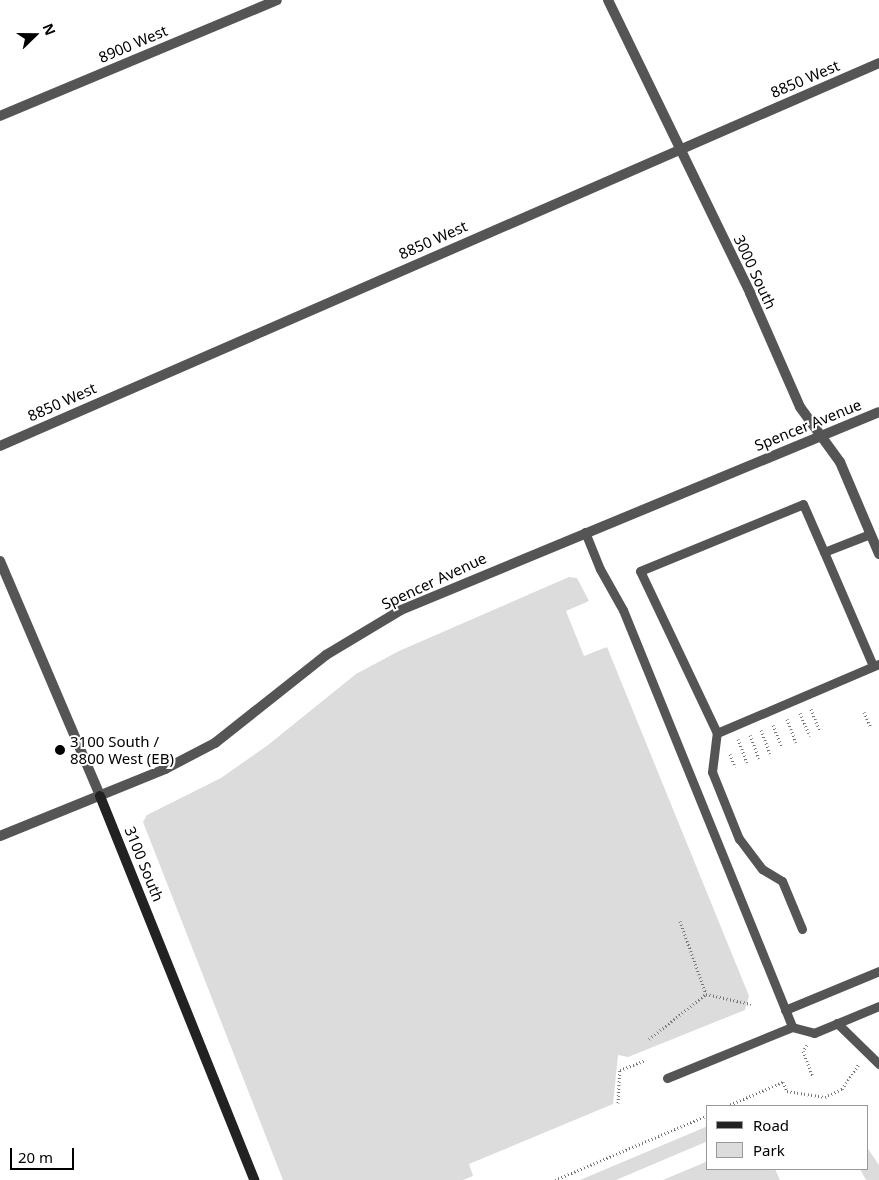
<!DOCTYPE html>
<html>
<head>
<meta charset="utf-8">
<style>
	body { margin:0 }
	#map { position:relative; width:879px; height:1180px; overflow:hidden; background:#fff; font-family:"Noto Sans",sans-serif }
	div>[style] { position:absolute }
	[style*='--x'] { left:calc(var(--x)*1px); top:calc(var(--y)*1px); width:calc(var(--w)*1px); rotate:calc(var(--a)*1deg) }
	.green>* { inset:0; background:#dcdcdc }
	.path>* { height:3px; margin-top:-1.5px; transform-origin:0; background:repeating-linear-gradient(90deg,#777 0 1px,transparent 0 3.5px) }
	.lane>* { height:9px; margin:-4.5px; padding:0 4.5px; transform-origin:4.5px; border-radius:4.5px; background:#555 }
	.street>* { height:10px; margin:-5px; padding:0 5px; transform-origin:5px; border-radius:5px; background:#555 }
	.secondary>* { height:10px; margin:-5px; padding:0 5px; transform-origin:5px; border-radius:5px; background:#222 }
	.dots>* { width:14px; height:14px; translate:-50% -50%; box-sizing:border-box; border:2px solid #fff; border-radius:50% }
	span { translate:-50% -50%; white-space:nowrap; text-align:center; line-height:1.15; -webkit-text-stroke:4px #fff; paint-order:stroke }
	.street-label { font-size:15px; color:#000 }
	.poi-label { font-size:15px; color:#000 }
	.left { translate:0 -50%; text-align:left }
	.legend { position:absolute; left:706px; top:1105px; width:162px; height:65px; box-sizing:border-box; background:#fff; border:1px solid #999; margin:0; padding:6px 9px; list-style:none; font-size:15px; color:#000 }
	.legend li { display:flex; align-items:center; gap:10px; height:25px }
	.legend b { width:25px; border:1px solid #999 }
	.north { position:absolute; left:10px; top:10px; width:50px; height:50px; -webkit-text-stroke:4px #fff; paint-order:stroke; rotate:68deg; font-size:14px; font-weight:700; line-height:20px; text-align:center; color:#000 }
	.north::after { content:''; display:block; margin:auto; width:18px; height:22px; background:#000; clip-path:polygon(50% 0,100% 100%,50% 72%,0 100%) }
	.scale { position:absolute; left:10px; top:1148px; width:64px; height:22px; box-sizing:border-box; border:2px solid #000; border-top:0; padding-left:6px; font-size:15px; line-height:18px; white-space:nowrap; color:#000; -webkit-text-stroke:4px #fff; paint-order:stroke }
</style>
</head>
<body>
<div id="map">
	<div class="green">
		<i style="clip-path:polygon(569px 577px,577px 578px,589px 601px,566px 611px,584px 656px,607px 647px,749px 996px,745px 1010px,628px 1057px,618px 1055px,613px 1104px,469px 1164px,473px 1176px,463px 1180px,283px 1180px,143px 822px,147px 815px,221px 778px,268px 745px,356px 674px,399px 651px)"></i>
		<i style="clip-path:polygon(708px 1126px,708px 1141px,616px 1180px,580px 1180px)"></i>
		<i style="clip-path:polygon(868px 1149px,879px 1165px,879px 1180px,866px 1180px,860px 1169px,868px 1169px)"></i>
		<i style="clip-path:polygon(708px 1161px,708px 1169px,775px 1169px,780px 1180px,663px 1180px)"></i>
	</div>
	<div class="path">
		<i style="--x:811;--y:709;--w:24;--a:68"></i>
		<i style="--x:864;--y:712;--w:17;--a:66"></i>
		<i style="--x:800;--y:713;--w:25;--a:67"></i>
		<i style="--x:787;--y:719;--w:25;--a:69"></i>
		<i style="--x:773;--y:725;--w:24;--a:68"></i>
		<i style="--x:761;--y:730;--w:25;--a:69"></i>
		<i style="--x:750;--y:735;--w:25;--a:69"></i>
		<i style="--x:738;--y:739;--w:25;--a:69"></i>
		<i style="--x:730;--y:754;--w:14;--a:69"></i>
		<i style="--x:680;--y:921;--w:77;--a:70.4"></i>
		<i style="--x:649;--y:1039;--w:73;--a:-38.3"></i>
		<i style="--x:706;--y:994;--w:46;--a:12.5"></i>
		<i style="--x:807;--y:1045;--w:7;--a:124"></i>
		<i style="--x:803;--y:1051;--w:26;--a:69"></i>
		<i style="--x:618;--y:1103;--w:33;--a:-87"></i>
		<i style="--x:620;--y:1070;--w:28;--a:-21"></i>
		<i style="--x:727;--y:1106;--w:61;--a:-23.2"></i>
		<i style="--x:783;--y:1082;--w:10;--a:66"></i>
		<i style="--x:787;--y:1091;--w:38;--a:9"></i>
		<i style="--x:825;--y:1097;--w:19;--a:-25"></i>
		<i style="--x:842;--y:1089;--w:30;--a:-56"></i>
		<i style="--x:555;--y:1180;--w:166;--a:-23"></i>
	</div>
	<div class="lane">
		<i style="--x:585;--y:532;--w:40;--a:68"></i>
		<i style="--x:600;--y:569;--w:47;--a:60.7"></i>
		<i style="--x:623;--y:610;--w:450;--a:67.9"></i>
		<i style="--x:792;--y:1027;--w:23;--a:15"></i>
		<i style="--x:814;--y:1033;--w:70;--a:-22.6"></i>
		<i style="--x:870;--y:534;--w:49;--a:158.6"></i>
		<i style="--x:824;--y:552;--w:124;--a:66.7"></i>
		<i style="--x:717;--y:733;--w:179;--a:-115.4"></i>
		<i style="--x:640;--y:571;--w:176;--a:-22.3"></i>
		<i style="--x:803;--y:504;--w:52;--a:66.4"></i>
		<i style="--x:802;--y:929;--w:52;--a:-112.6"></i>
		<i style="--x:782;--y:881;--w:23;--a:-149"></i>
		<i style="--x:762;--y:869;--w:38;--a:-127"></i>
		<i style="--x:739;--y:839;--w:72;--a:-111.9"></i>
		<i style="--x:712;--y:772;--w:39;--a:-83"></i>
		<i style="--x:717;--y:733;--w:176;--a:-23.1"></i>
		<i style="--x:785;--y:1010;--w:102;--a:-22.5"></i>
		<i style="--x:837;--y:1023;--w:59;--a:44.3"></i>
		<i style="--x:667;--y:1078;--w:135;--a:-22.2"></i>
	</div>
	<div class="street">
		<i style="--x:608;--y:0;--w:326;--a:64.1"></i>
		<i style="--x:750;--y:293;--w:124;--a:66.3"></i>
		<i style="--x:800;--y:407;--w:68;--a:54"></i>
		<i style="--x:840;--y:462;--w:100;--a:67"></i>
		<i style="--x:0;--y:116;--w:300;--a:-22.7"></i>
		<i style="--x:0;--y:446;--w:959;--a:-23.54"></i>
		<i style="--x:0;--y:561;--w:255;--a:66.9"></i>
		<i style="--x:0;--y:836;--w:178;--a:-22.1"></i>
		<i style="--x:165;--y:769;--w:56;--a:-27.5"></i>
		<i style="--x:215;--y:743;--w:142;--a:-38.4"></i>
		<i style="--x:326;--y:655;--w:87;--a:-31"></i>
		<i style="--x:401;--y:610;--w:517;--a:-22.5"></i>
	</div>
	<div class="secondary">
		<i style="--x:100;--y:796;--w:414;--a:68.1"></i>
	</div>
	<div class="dots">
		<i style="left:60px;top:750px;background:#000"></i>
	</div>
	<div class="street-label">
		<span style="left:133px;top:44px;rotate:-23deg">8900 West</span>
		<span style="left:805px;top:79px;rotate:-23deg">8850 West</span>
		<span style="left:433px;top:240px;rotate:-24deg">8850 West</span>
		<span style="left:755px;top:272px;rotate:65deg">3000 South</span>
		<span style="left:62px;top:402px;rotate:-24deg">8850 West</span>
		<span style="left:808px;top:425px;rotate:-22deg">Spencer Avenue</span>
		<span style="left:434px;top:581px;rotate:-25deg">Spencer Avenue</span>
		<span style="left:144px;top:864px;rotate:68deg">3100 South</span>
	</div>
	<div class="poi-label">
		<span class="left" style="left:70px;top:750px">3100 South /<br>8800 West (EB)</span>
	</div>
	<ul class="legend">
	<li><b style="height:6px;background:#222"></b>Road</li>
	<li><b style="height:14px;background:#dcdcdc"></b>Park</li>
	</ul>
	<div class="north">N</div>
	<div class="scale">20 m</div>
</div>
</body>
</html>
